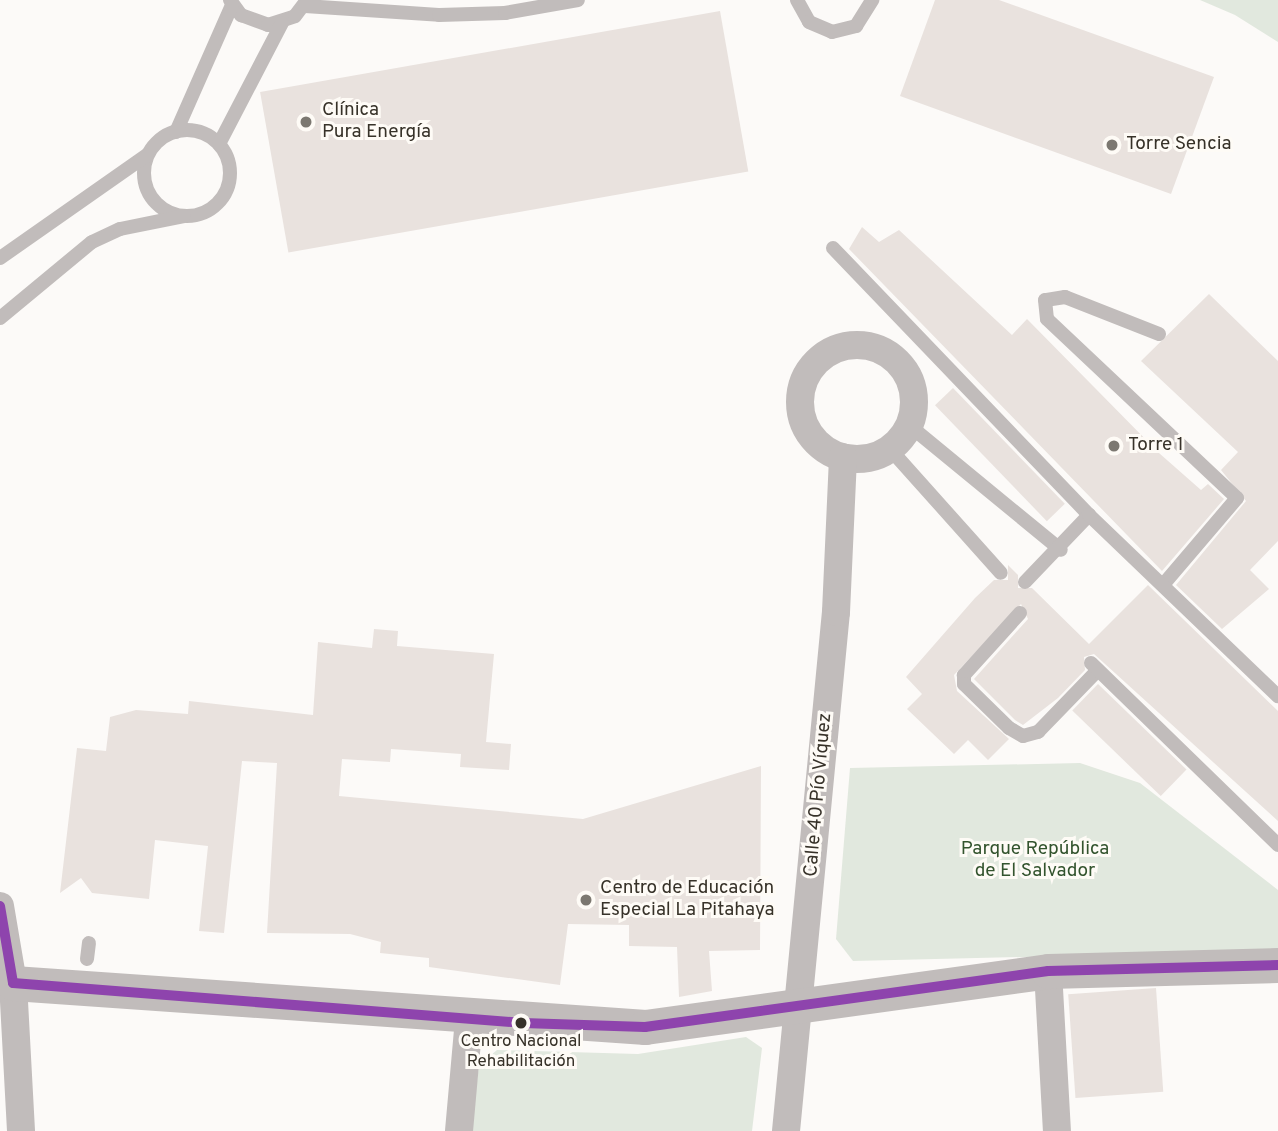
<!DOCTYPE html>
<html>
<head>
<meta charset="utf-8">
<style>
	body { margin:0 }
	#map { position:relative; width:1278px; height:1131px; overflow:hidden; background:#fcfaf8; font-family:Overpass,sans-serif }
	div>[style] { position:absolute }
	[style*='--x'] { left:calc(var(--x)*1px); top:calc(var(--y)*1px); width:calc(var(--w)*1px); rotate:calc(var(--a)*1deg) }
	.green>* { inset:0; background:#e1e8de }
	.building>* { inset:0; background:#e9e2de; transform-origin:0 0 }
	.service>* { height:14px; margin:-7px; padding:0 7px; transform-origin:7px; border-radius:7px; background:#c1bcbb }
	.service>.ring { margin:-7px; padding:0; box-sizing:content-box; background:none; border:14px solid #c1bcbb; border-radius:50% }
	.minor>* { height:28px; margin:-14px; padding:0 14px; transform-origin:14px; border-radius:14px; background:#c1bcbb }
	.minor>.ring { margin:-14px; padding:0; box-sizing:content-box; background:none; border:28px solid #c1bcbb; border-radius:50% }
	.tertiary>* { height:35px; margin:-17.5px; padding:0 17.5px; transform-origin:17.5px; border-radius:17.5px; background:#c1bcbb }
	.bus-1>* { height:10px; margin:-5px; padding:0 5px; transform-origin:5px; border-radius:5px; background:#8e44ad }
	.dots>* { width:19px; height:19px; translate:-50% -50%; box-sizing:border-box; border:4px solid #fefbf6; border-radius:50% }
	span { translate:-50% -50%; white-space:nowrap; text-align:center; line-height:1.15; -webkit-text-stroke:6px #fefbf6; paint-order:stroke }
	.bus-label { font-size:17px; color:#373229 }
	.poi-label { font-size:19px; color:#373229 }
	.left { translate:0 -50%; text-align:left }
	.street-label { font-size:19px; color:#373229 }
	.park-label { font-size:19px; color:#33542e }
</style>
</head>
<body>
<div id="map">
	<div class="green">
		<i style="clip-path:polygon(1200px 0,1278px 0,1278px 42px,1235px 15px)"></i>
		<i style="clip-path:polygon(1080px 763px,1140px 783px,1278px 890px,1278px 951px,853px 961px,836px 939px,850px 768px)"></i>
		<i style="clip-path:polygon(746px 1037px,762px 1048px,752px 1131px,471px 1131px,479px 1065px,497px 1050px,638px 1054px)"></i>
	</div>
	<div class="building">
		<i style="clip-path:polygon(935px 0,999px 0,1214px 77px,1171px 194px,900px 96px)"></i>
		<i style="left:720px;top:11px;width:163px;height:467px;rotate:80deg"></i>
		<i style="clip-path:polygon(862px 227px,879px 242px,899px 230px,1012px 335px,1027px 319px,1159px 453px,1201px 490px,1208px 484px,1224px 499px,1162px 571px,849px 249px)"></i>
		<i style="clip-path:polygon(1209px 294px,1278px 361px,1278px 541px,1250px 570px,1269px 589px,1222px 629px,1176px 585px,1246px 501px,1221px 470px,1238px 452px,1141px 361px)"></i>
		<i style="left:953px;top:388px;width:161px;height:25px;rotate:46deg"></i>
		<i style="clip-path:polygon(1008px 565px,1018px 575px,1018px 588px,1032px 588px,1089px 644px,1148px 585px,1278px 711px,1278px 821px,1094px 654px,1084px 657px,1085px 670px,1058px 698px,1023px 725px,1015px 720px,974px 679px,1028px 619px,1021px 604px,954px 675px,957px 691px,1009px 739px,988px 760px,968px 740px,954px 754px,907px 709px,922px 694px,906px 677px,975px 598px,994px 580px,1008px 580px)"></i>
		<i style="clip-path:polygon(374px 629px,398px 631px,397px 646px,494px 654px,486px 742px,511px 744px,509px 770px,460px 767px,461px 754px,391px 749px,390px 762px,342px 759px,339px 796px,583px 819px,761px 766px,760px 950px,709px 951px,712px 991px,679px 997px,677px 947px,629px 946px,629px 925px,568px 924px,560px 985px,429px 967px,429px 958px,380px 953px,381px 942px,350px 934px,267px 933px,277px 763px,242px 761px,224px 933px,199px 931px,208px 846px,155px 840px,149px 899px,92px 893px,81px 878px,60px 893px,77px 748px,106px 751px,110px 717px,136px 710px,188px 714px,189px 701px,313px 715px,318px 642px,372px 648px)"></i>
		<i style="left:1098px;top:684px;width:123px;height:37px;rotate:44deg"></i>
		<i style="left:1156px;top:988px;width:104px;height:88px;rotate:86deg"></i>
	</div>
	<div class="service">
		<i style="--x:230;--y:0;--w:19;--a:54"></i>
		<i style="--x:241;--y:15;--w:29;--a:20"></i>
		<i style="--x:268;--y:25;--w:28;--a:-18"></i>
		<i style="--x:295;--y:16;--w:20;--a:-53"></i>
		<i style="--x:797;--y:0;--w:25;--a:61"></i>
		<i style="--x:809;--y:22;--w:25;--a:23"></i>
		<i style="--x:832;--y:32;--w:25;--a:-14"></i>
		<i style="--x:856;--y:26;--w:31;--a:-58"></i>
		<i style="--x:305;--y:6;--w:134;--a:3.8"></i>
		<i style="--x:439;--y:15;--w:66;--a:-1.7"></i>
		<i style="--x:505;--y:13;--w:74;--a:-10.1"></i>
		<i class="ring" style="left:144px;top:130px;width:72px;height:72px"></i>
		<i style="--x:176;--y:132;--w:139;--a:-66.2"></i>
		<i style="--x:219;--y:144;--w:136;--a:-62.5"></i>
		<i style="--x:833;--y:248;--w:370;--a:46.2"></i>
		<i style="--x:0;--y:258;--w:179;--a:-35"></i>
		<i style="--x:0;--y:318;--w:119;--a:-39.6"></i>
		<i style="--x:92;--y:242;--w:31;--a:-25"></i>
		<i style="--x:120;--y:229;--w:65;--a:-11.5"></i>
		<i style="--x:1159;--y:334;--w:101;--a:-158.5"></i>
		<i style="--x:1065;--y:297;--w:20;--a:171"></i>
		<i style="--x:1045;--y:300;--w:19;--a:84"></i>
		<i style="--x:1047;--y:319;--w:261;--a:43.3"></i>
		<i style="--x:1237;--y:498;--w:114;--a:130.4"></i>
		<i style="--x:910;--y:426;--w:195;--a:39.4"></i>
		<i style="--x:890;--y:449;--w:166;--a:48.2"></i>
		<i style="--x:1025;--y:582;--w:93;--a:-46.3"></i>
		<i style="--x:1089;--y:515;--w:262;--a:43.8"></i>
		<i style="--x:1020;--y:613;--w:84;--a:132.1"></i>
		<i style="--x:964;--y:675;--w:9;--a:90"></i>
		<i style="--x:964;--y:684;--w:63;--a:44.4"></i>
		<i style="--x:1009;--y:728;--w:16;--a:30"></i>
		<i style="--x:1023;--y:736;--w:16;--a:-15"></i>
		<i style="--x:1038;--y:732;--w:86;--a:-45.9"></i>
		<i style="--x:1091;--y:663;--w:261;--a:44.2"></i>
		<i style="--x:87;--y:959;--w:16;--a:-83"></i>
	</div>
	<div class="minor">
		<i class="ring" style="left:800px;top:345px;width:86px;height:86px"></i>
		<i style="--x:0;--y:906;--w:78;--a:80.4"></i>
		<i style="--x:13;--y:983;--w:148;--a:86.9"></i>
		<i style="--x:1048;--y:971;--w:160;--a:86.8"></i>
		<i style="--x:459;--y:1131;--w:111;--a:-84.9"></i>
		<i style="--x:786;--y:1131;--w:521;--a:-84.5"></i>
		<i style="--x:836;--y:612;--w:155;--a:-87.4"></i>
	</div>
	<div class="tertiary">
		<i style="--x:13;--y:983;--w:634;--a:3.98"></i>
		<i style="--x:645;--y:1027;--w:407;--a:-7.9"></i>
		<i style="--x:1048;--y:971;--w:230;--a:-1.5"></i>
	</div>
	<div class="bus-1">
		<i style="--x:0;--y:906;--w:78;--a:80.4"></i>
		<i style="--x:13;--y:983;--w:512;--a:4.48"></i>
		<i style="--x:523;--y:1023;--w:122;--a:1.9"></i>
		<i style="--x:645;--y:1027;--w:407;--a:-7.9"></i>
		<i style="--x:1048;--y:971;--w:230;--a:-1.5"></i>
	</div>
	<div class="dots">
		<i style="left:306px;top:122px;background:#7c7871"></i>
		<i style="left:1112px;top:145px;background:#7c7871"></i>
		<i style="left:1114px;top:446px;background:#7c7871"></i>
		<i style="left:586px;top:900px;background:#7c7871"></i>
		<i style="left:521px;top:1023px;background:#373229"></i>
	</div>
	<div class="bus-label">
		<span style="left:521px;top:1053px">Centro Nacional<br>Rehabilitación</span>
	</div>
	<div class="poi-label">
		<span class="left" style="left:322px;top:122px">Clínica<br>Pura Energía</span>
		<span class="left" style="left:1126px;top:145px">Torre Sencia</span>
		<span class="left" style="left:1128px;top:446px">Torre 1</span>
		<span class="left" style="left:600px;top:900px">Centro de Educación<br>Especial La Pitahaya</span>
	</div>
	<div class="street-label">
		<span style="left:819px;top:795px;rotate:-85deg">Calle 40 Pío Víquez</span>
	</div>
	<div class="park-label">
		<span style="left:1035px;top:861px">Parque República<br>de El Salvador</span>
	</div>
</div>
</body>
</html>
